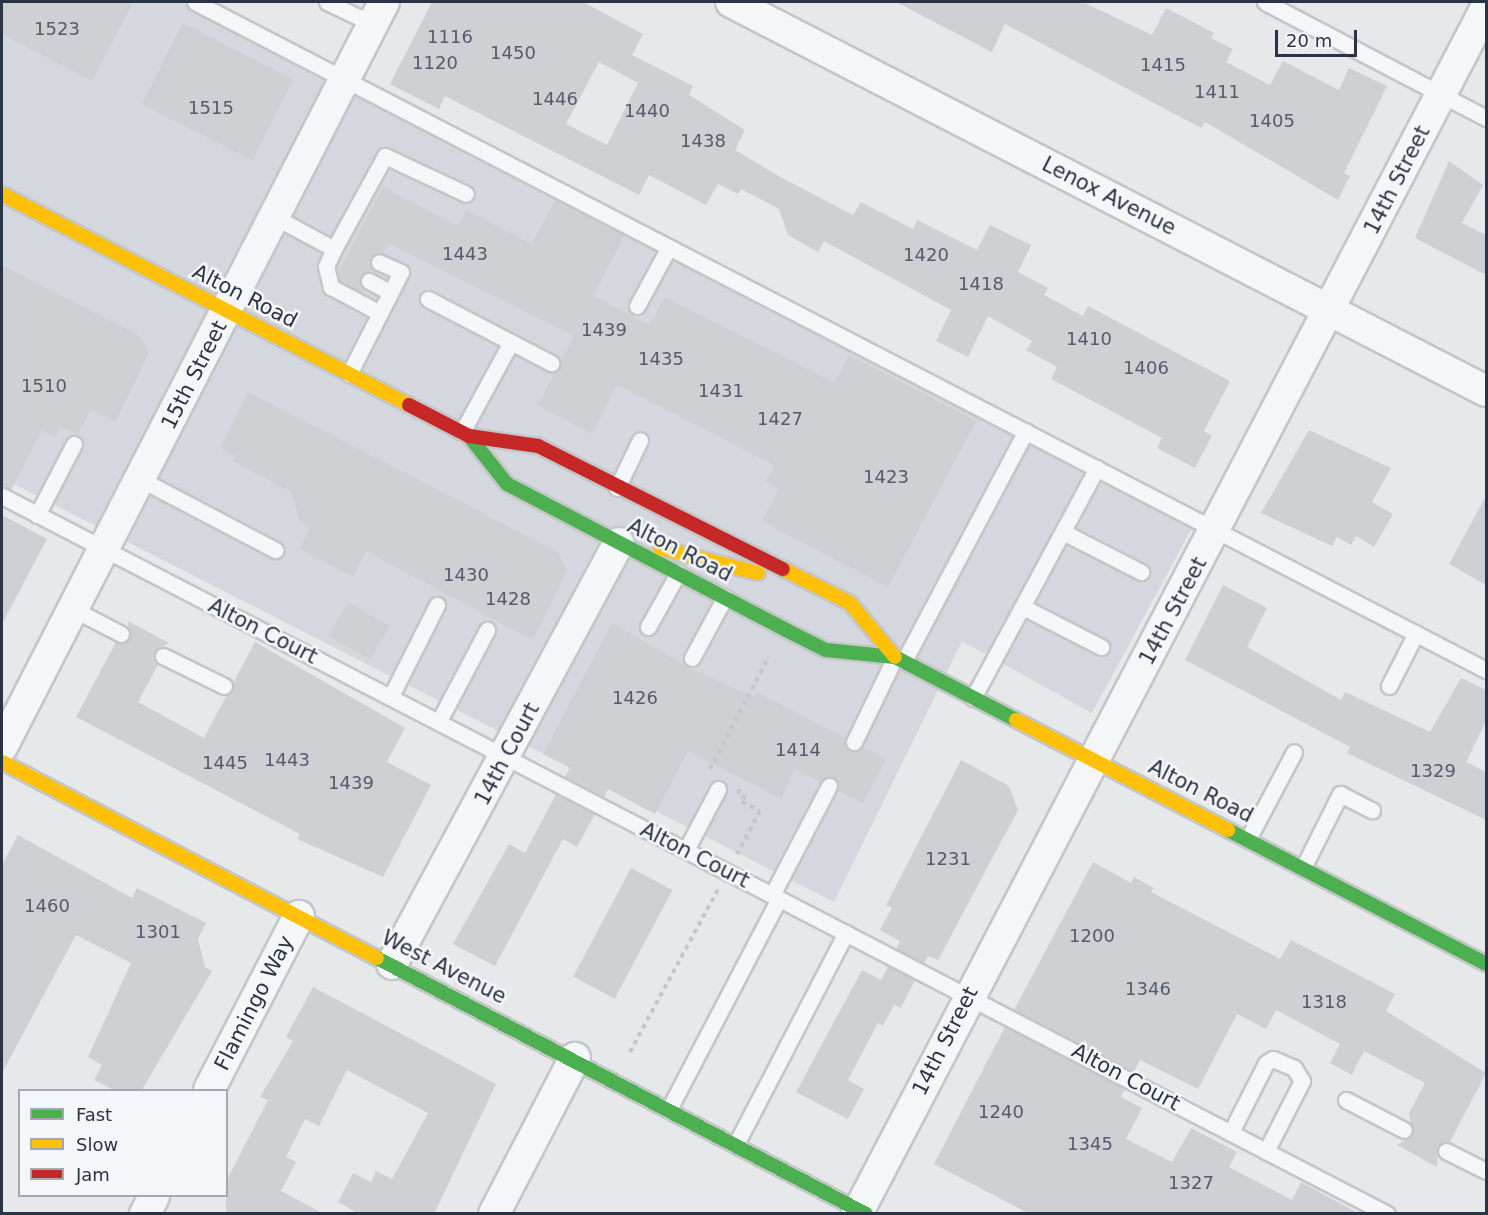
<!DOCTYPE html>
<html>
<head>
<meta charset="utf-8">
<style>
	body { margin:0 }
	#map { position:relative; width:1488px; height:1215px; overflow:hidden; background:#e6e8ea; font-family:"DejaVu Sans",sans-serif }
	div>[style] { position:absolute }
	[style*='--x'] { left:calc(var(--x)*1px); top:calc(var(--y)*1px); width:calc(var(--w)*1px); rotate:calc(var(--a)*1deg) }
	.built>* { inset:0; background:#d4d7dd }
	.building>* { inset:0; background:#ced0d3; transform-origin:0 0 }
	.path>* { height:4px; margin-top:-2px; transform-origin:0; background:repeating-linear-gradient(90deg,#c5c6ca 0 4.5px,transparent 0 9px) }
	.roads { filter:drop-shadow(2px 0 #c4c6c8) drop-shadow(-2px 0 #c4c6c8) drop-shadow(0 2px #c4c6c8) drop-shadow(0 -2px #c4c6c8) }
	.lane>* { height:15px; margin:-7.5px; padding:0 7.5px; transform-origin:7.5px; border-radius:7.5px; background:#f5f6f7 }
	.street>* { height:30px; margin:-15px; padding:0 15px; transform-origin:15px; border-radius:15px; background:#f5f6f7 }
	.fast>* { height:14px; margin:-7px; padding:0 7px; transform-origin:7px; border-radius:7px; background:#4caf50 }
	.slow>* { height:14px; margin:-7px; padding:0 7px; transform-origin:7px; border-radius:7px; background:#ffc107 }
	.jam>* { height:14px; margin:-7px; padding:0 7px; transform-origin:7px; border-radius:7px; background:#c62828 }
	span { translate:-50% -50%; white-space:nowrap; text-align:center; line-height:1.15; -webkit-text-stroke:5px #f4f6f9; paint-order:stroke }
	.number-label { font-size:18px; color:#545c69 }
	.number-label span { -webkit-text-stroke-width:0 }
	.street-label { font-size:21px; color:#2b3445 }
	.frame { position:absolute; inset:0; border:3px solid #2b3445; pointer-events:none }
	.legend { position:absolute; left:18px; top:1089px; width:210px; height:108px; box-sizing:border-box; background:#f4f6f9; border:2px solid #a4a8b1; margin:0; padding:8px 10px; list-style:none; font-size:18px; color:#2b3445 }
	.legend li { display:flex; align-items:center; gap:12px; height:30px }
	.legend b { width:30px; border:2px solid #a4a8b1 }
	.scale { position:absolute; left:1275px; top:30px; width:82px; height:27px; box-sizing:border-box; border:3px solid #2b3445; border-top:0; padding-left:8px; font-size:18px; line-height:21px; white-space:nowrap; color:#2b3445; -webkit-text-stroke:4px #f4f6f9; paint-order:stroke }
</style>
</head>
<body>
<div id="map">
	<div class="built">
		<i style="clip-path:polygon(2px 2px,182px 2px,1192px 528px,1092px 713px,962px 641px,834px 902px,2px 478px)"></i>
	</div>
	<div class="building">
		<i style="clip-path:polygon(2px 2px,133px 2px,92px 81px,2px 34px)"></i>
		<i style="clip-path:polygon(evenodd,432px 2px,583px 2px,643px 34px,632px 55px,693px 86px,689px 95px,745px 130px,735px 150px,782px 178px,853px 215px,861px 202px,913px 229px,917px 220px,977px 250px,990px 225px,1031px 245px,1018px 272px,1048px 288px,1044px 295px,1083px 316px,1088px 306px,1230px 381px,1204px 431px,1212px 436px,1195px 468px,1157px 448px,1162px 438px,1051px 379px,1057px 367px,1026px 350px,1032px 341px,988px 316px,968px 357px,936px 341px,951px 310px,824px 241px,818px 252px,788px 235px,779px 209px,741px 189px,738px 194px,718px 184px,706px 205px,649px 175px,639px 195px,445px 96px,439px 109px,390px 84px,432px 2px,599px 62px,638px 83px,607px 145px,566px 124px,599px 62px)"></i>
		<i style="clip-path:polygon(896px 2px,1083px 2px,1152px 35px,1166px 8px,1214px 33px,1211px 38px,1233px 49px,1226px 62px,1270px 85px,1283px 61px,1339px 90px,1349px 68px,1387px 86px,1344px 173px,1350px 176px,1338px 200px,1205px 122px,1201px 128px,1005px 24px,992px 52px)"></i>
		<i style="left:183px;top:23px;width:124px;height:91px;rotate:27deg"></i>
		<i style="clip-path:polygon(1449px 161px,1483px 185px,1462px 223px,1486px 235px,1486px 275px,1415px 238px)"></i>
		<i style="clip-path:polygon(383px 187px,458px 226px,466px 210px,532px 244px,555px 200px,624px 236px,593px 296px,650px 325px,664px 297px,835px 383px,849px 355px,976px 421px,888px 587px,762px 521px,779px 489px,766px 481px,774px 465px,687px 420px,617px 385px,592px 434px,538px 405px,574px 336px,389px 243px,383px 253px,370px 257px,374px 270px,361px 276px,362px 293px,339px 280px,338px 273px)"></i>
		<i style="clip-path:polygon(2px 265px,140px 336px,149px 353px,115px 422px,91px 409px,78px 435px,60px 426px,55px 437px,42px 430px,11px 490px,2px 486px)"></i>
		<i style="clip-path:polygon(248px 392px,558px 552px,567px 571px,533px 640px,366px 551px,353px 577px,299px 549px,310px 528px,300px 522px,291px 492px,233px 461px,235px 456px,220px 448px)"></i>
		<i style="clip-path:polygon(1309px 430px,1391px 468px,1372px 502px,1393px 514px,1374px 547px,1356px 536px,1351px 545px,1337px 537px,1332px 546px,1261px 513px)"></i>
		<i style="clip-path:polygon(1486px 496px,1486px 585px,1449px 564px)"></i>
		<i style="clip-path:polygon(2px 515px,47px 539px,2px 624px)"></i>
		<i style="clip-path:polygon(1223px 585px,1267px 608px,1247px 647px,1341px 700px,1345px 692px,1430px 732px,1461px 678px,1486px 690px,1486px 721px,1466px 762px,1486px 772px,1486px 820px,1347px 753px,1350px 747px,1185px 660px)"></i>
		<i style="left:348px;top:602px;width:48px;height:39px;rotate:30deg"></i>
		<i style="clip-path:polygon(128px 621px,169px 643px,155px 651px,158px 665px,138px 702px,204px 738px,255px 642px,405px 728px,387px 762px,431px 785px,383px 877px,297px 839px,300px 834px,76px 717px,116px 642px,129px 639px)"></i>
		<i style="clip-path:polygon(612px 623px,688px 667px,753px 697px,756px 692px,845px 738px,849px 750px,863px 747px,886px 759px,863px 803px,838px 791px,833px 777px,820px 782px,795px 769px,781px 799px,688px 751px,655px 814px,608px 789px,604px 797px,565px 777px,570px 768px,543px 754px)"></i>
		<i style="clip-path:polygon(961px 760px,1009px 786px,1018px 810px,938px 960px,928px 956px,924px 963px,896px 949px,900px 941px,880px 930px,892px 908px,886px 905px)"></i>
		<i style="clip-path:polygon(556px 794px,595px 814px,577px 847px,563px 839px,495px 966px,453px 944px,509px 844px,525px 853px)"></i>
		<i style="clip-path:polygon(18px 835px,132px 898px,137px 888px,206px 923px,198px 939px,205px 967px,212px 971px,142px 1090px,114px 1090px,94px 1080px,102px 1065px,88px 1057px,131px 963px,76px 935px,2px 1073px,2px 865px)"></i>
		<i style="clip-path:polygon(1093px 862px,1131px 883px,1134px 877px,1154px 888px,1151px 892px,1280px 959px,1291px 940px,1395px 994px,1386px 1011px,1486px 1073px,1450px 1142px,1438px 1146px,1437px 1167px,1397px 1145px,1413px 1134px,1409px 1113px,1425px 1083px,1364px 1051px,1352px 1075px,1330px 1063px,1340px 1044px,1276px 1010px,1266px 1029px,1237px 1014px,1198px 1089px,1140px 1060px,1134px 1072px,1014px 1010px)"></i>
		<i style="left:631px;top:868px;width:47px;height:123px;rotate:28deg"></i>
		<i style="clip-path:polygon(888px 966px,915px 980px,901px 1008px,894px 1005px,883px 1026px,878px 1023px,848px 1080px,864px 1089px,848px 1119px,796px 1092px,862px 970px,881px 980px)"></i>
		<i style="clip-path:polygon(313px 987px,496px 1084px,434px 1214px,359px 1214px,338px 1202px,353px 1173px,371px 1182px,376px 1171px,392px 1179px,428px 1113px,347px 1070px,319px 1126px,305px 1119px,286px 1157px,296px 1162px,281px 1191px,324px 1214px,226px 1214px,226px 1182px,268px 1100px,260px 1097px,293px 1041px,286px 1037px)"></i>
		<i style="clip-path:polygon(1005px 1027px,1125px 1089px,1121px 1097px,1142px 1108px,1126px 1139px,1172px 1162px,1191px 1128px,1237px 1152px,1229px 1167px,1292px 1200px,1301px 1182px,1360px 1214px,1030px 1214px,934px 1164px)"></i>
	</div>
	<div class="path">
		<i style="--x:710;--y:769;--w:127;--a:-62.4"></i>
		<i style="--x:737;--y:790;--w:9;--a:32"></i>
		<i style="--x:745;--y:795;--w:8;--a:113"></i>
		<i style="--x:742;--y:802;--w:20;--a:27"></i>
		<i style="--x:760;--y:811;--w:49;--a:118.1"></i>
		<i style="--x:630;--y:1052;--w:185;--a:-61.6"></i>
	</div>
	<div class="roads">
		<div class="lane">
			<i style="--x:195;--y:2;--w:1454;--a:27.36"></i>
			<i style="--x:327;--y:2;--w:51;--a:25.6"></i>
			<i style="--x:1265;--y:2;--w:250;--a:27.7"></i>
			<i style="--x:275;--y:217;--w:67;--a:28.5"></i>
			<i style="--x:334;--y:249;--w:106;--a:-61.3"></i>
			<i style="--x:385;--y:156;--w:89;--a:25.1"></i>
			<i style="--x:334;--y:249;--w:19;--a:115"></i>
			<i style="--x:326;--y:266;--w:22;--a:77"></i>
			<i style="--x:331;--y:287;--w:55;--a:28"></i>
			<i style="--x:369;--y:281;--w:24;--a:28"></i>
			<i style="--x:428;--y:299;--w:139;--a:27.5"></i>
			<i style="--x:637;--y:306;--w:67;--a:-61.5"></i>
			<i style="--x:349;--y:374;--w:114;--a:-63"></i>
			<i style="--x:401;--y:272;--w:24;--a:-156"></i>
			<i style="--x:462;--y:432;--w:102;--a:-61.4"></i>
			<i style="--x:140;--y:479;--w:153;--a:27.7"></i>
			<i style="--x:617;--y:488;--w:53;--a:-64.4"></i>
			<i style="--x:2;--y:496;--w:1560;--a:27.4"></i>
			<i style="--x:37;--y:515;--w:80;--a:-62.5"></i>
			<i style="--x:1063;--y:532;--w:88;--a:27.1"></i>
			<i style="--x:1023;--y:607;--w:88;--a:27.1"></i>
			<i style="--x:73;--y:609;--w:54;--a:27.5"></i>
			<i style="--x:648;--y:627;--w:62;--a:-60.9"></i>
			<i style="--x:163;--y:656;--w:68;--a:26.2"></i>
			<i style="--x:692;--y:658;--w:69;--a:-61.6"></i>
			<i style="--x:904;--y:661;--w:260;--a:-62.1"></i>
			<i style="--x:1389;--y:686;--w:59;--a:-63"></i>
			<i style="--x:391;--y:696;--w:102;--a:-63.2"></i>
			<i style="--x:973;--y:698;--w:261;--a:-61.7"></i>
			<i style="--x:439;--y:721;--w:103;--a:-62.2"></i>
			<i style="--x:854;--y:742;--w:94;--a:-64.2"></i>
			<i style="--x:1248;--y:839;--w:98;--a:-62.1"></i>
			<i style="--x:686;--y:850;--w:69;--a:-62.3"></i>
			<i style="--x:1303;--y:868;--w:83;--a:-63.4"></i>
			<i style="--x:1340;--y:794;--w:36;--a:27"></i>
			<i style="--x:772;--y:895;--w:123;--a:-62.4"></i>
			<i style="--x:1346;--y:1100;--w:65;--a:27.3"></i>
			<i style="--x:669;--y:1109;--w:237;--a:-62.4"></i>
			<i style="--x:1231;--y:1132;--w:77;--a:-63.1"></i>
			<i style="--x:1266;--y:1063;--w:8;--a:-30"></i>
			<i style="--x:1273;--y:1059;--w:23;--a:23"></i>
			<i style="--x:1294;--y:1068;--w:15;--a:58"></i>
			<i style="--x:1302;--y:1081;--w:79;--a:117.2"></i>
			<i style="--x:736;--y:1144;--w:238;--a:-62.5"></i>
			<i style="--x:1446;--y:1151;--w:45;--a:26.6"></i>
		</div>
		<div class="street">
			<i style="--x:731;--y:2;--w:849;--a:27.26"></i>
			<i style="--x:2;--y:747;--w:837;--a:-62.85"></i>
			<i style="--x:392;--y:964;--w:478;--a:-61.7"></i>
			<i style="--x:209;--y:1090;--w:196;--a:-62.7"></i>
			<i style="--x:145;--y:1214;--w:20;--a:-63"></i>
			<i style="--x:494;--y:1214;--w:176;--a:-62.6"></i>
			<i style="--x:857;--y:1214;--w:1360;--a:-62.46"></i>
		</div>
		<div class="fast">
			<i style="--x:469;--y:436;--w:61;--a:51.6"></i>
			<i style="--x:507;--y:484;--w:315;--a:27.6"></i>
			<i style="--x:786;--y:630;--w:45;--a:26.6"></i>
			<i style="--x:826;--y:650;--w:69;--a:5.8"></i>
			<i style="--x:895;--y:657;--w:136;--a:27.5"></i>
			<i style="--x:1228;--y:830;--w:291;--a:27.4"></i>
			<i style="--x:377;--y:958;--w:552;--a:27.63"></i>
		</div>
		<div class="slow">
			<i style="--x:2;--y:194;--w:458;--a:27.4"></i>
			<i style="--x:660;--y:548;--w:101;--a:14.3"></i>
			<i style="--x:783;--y:569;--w:75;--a:26.9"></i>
			<i style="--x:850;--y:603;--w:70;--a:50.2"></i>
			<i style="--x:1016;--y:720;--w:239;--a:27.4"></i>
			<i style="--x:2;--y:762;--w:423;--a:27.6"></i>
		</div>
		<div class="jam">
			<i style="--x:409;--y:405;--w:68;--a:27.3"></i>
			<i style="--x:469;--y:436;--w:70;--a:8.2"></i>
			<i style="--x:538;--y:446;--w:274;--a:26.7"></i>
		</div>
	</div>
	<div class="number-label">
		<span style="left:57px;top:29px">1523</span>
		<span style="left:450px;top:37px">1116</span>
		<span style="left:513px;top:53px">1450</span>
		<span style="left:435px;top:63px">1120</span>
		<span style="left:1163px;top:65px">1415</span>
		<span style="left:1217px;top:92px">1411</span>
		<span style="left:555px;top:99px">1446</span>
		<span style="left:211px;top:108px">1515</span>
		<span style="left:647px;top:111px">1440</span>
		<span style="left:1272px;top:121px">1405</span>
		<span style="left:703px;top:141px">1438</span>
		<span style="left:465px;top:254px">1443</span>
		<span style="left:926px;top:255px">1420</span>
		<span style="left:981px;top:284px">1418</span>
		<span style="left:604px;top:330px">1439</span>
		<span style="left:1089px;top:339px">1410</span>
		<span style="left:661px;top:359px">1435</span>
		<span style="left:1146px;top:368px">1406</span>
		<span style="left:44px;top:386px">1510</span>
		<span style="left:721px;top:391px">1431</span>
		<span style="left:780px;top:419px">1427</span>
		<span style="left:886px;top:477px">1423</span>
		<span style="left:466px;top:575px">1430</span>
		<span style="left:508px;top:599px">1428</span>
		<span style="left:635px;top:698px">1426</span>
		<span style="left:798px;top:750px">1414</span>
		<span style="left:287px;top:760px">1443</span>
		<span style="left:225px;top:763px">1445</span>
		<span style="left:1433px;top:771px">1329</span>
		<span style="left:351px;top:783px">1439</span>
		<span style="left:948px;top:859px">1231</span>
		<span style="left:47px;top:906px">1460</span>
		<span style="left:158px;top:932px">1301</span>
		<span style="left:1092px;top:936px">1200</span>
		<span style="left:1148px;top:989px">1346</span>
		<span style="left:1324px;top:1002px">1318</span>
		<span style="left:1001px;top:1112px">1240</span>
		<span style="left:1090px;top:1144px">1345</span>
		<span style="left:1191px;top:1183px">1327</span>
	</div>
	<div class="street-label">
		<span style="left:1397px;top:180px;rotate:-63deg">14th Street</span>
		<span style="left:1109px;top:196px;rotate:27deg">Lenox Avenue</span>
		<span style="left:245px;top:296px;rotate:27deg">Alton Road</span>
		<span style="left:194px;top:375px;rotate:-63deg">15th Street</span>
		<span style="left:680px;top:550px;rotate:27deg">Alton Road</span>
		<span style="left:1173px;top:611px;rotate:-62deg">14th Street</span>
		<span style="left:263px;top:631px;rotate:27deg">Alton Court</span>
		<span style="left:507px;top:754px;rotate:-62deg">14th Court</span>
		<span style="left:1201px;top:791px;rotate:27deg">Alton Road</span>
		<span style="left:695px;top:855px;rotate:27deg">Alton Court</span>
		<span style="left:444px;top:967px;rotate:27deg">West Avenue</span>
		<span style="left:254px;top:1003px;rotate:-63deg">Flamingo Way</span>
		<span style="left:945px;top:1041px;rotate:-63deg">14th Street</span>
		<span style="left:1126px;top:1077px;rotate:28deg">Alton Court</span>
	</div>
	<div class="frame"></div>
	<ul class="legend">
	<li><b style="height:8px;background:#4caf50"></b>Fast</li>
	<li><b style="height:8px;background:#ffc107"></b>Slow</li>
	<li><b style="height:8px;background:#c62828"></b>Jam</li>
	</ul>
	<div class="scale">20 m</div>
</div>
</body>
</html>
